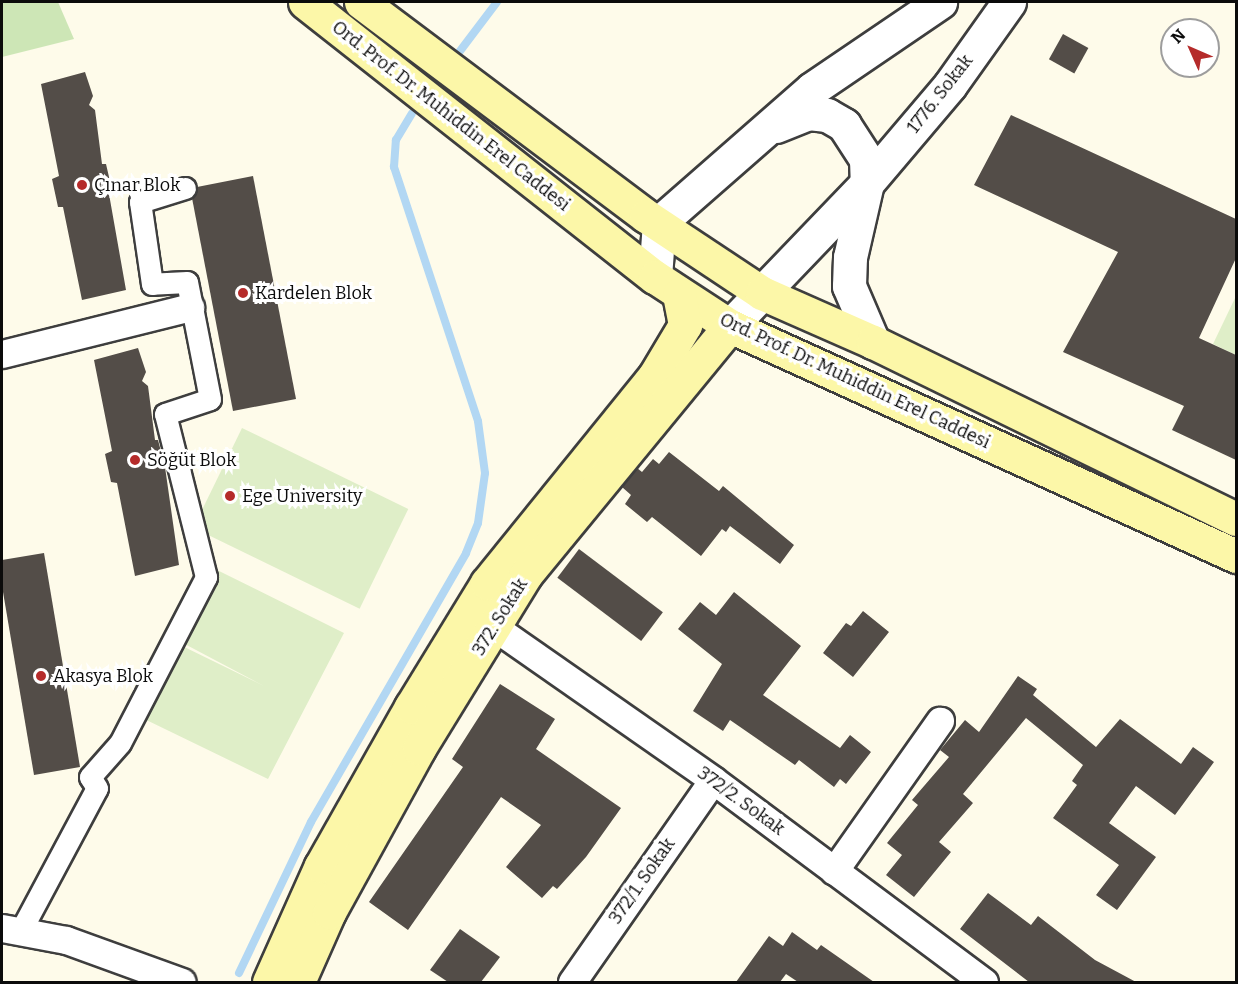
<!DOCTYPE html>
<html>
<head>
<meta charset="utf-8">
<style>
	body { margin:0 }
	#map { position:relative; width:1238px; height:984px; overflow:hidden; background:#fefbea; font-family:Bitter,serif }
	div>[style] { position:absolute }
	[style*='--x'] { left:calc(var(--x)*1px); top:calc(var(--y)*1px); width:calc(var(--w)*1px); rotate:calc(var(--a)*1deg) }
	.green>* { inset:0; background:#cde6b6 }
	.pitch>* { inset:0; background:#dfeec8; transform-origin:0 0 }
	.stream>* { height:8px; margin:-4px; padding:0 4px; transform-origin:4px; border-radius:4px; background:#b2d7f3 }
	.building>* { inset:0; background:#534d48; transform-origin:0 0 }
	.roads { filter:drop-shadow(2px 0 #3e3e3e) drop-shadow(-2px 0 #3e3e3e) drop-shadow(0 2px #3e3e3e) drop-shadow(0 -2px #3e3e3e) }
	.pedestrian>* { height:21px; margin:-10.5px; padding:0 10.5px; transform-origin:10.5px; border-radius:10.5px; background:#fff }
	.minor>* { height:27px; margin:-13.5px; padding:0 13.5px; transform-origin:13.5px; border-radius:13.5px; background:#fff }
	.tertiary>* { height:33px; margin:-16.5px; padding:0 16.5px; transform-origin:16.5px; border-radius:16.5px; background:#fff }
	.secondary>* { height:33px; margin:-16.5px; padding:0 16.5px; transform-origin:16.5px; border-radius:16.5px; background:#fcf7a8 }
	.dots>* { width:16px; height:16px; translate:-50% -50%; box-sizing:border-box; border:3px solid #fff; border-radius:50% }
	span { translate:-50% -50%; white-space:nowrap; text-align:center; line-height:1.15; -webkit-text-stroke:6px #fff; paint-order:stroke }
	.street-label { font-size:18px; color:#0b0b0b }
	.poi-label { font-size:18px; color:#0b0b0b }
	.left { translate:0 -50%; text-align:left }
	.frame { position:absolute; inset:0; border:3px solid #0b0b0b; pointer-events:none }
	.north { position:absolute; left:1160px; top:18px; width:60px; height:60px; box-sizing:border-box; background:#fff; border:2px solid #9d9d9d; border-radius:50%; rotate:315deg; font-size:16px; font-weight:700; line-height:24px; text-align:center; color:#0b0b0b }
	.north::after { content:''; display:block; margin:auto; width:21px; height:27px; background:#b52b2a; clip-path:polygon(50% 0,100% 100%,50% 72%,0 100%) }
</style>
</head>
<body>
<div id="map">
	<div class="green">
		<i style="clip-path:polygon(2px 2px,58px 2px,74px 39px,2px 57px)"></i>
	</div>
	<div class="pitch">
		<i style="clip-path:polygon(1236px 296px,1236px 355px,1213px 344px)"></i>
		<i style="left:242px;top:428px;width:185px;height:111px;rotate:26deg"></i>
		<i style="clip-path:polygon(217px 570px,344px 633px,268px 779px,134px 714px,170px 640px,264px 686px,179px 641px)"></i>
	</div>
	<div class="stream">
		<i style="--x:460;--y:51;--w:61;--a:-52.9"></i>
		<i style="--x:239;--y:973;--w:167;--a:-64.5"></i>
		<i style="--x:311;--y:822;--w:310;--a:-60"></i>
		<i style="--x:466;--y:553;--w:32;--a:-68"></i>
		<i style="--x:478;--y:523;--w:50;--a:-82"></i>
		<i style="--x:485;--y:473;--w:52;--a:-97.7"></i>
		<i style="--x:478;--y:421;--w:268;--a:-108.3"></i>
		<i style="--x:394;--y:167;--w:27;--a:-86"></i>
		<i style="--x:396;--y:140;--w:31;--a:-59"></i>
	</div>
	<div class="building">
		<i style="left:1063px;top:34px;width:29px;height:29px;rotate:29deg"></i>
		<i style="clip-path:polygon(85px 72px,93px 96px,89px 105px,95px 110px,102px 164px,106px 164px,112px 190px,109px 194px,126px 290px,82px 300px,63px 207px,58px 207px,52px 179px,59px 176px,41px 84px)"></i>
		<i style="clip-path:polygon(1011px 115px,1236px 219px,1236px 258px,1199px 338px,1236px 355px,1236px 460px,1172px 430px,1184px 406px,1063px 352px,1118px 252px,974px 185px)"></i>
		<i style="clip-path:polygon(253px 176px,296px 399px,233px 411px,192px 198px,197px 187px)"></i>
		<i style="clip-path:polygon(138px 348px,146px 372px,142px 381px,148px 386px,155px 440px,158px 440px,165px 467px,179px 565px,135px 576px,117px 483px,111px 482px,105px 454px,112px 451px,94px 360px)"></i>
		<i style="clip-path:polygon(669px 452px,719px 491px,723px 486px,794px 545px,780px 564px,730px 526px,726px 532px,722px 529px,701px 556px,652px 517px,647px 522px,625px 504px,631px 495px,622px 487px,637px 468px,642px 472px,653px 459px,659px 464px)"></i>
		<i style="left:579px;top:549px;width:105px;height:36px;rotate:37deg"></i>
		<i style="clip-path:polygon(44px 553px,80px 767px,34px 775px,2px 586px,2px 560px)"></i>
		<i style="clip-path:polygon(734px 592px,801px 646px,763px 695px,840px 748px,850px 735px,871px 752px,846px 784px,840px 779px,834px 787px,799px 760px,795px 765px,730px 720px,723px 731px,693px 711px,722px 664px,678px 629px,700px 602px,716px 615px)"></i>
		<i style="clip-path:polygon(863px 611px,889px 632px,853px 677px,823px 653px,846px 623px,851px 626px)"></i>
		<i style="clip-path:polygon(1018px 676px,1037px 689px,1033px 695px,1096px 747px,1120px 719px,1181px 764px,1193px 747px,1214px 762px,1175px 815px,1136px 786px,1109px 823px,1156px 857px,1117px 910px,1096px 895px,1119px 865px,1053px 818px,1077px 785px,1072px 781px,1083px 765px,1026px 718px,963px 794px,973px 803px,939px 842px,951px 852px,914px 897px,886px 875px,902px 855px,887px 843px,918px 805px,912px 800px,949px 757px,940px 750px,965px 720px,979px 732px)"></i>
		<i style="clip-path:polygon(500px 684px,555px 719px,536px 749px,621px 808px,586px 857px,557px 889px,553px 886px,542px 898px,506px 867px,541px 825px,501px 797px,408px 930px,369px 902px,463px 767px,452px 759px)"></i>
		<i style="clip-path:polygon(988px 893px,1031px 925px,1038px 916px,1095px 960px,1136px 982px,1029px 982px,960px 929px)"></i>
		<i style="clip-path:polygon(460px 929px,500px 957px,481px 982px,448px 982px,430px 970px)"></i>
		<i style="clip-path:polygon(792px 932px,817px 950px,821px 945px,874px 982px,798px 982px,786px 974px,780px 982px,736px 982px,769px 936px,783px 946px)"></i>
	</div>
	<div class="roads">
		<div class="pedestrian">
			<i style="--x:20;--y:932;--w:163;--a:-61.9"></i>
			<i style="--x:97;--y:788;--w:13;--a:-122"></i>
			<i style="--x:90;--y:777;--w:45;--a:-48.6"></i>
			<i style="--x:120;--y:743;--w:187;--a:-62.6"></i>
			<i style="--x:206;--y:577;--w:168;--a:-104.1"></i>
			<i style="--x:165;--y:414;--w:47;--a:-18.4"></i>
			<i style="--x:210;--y:399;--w:119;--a:-101.1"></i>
			<i style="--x:187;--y:282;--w:35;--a:177"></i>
			<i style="--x:152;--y:284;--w:83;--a:-98.3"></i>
			<i style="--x:140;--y:202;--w:47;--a:-17.3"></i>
		</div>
		<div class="minor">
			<i style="--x:2;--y:354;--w:194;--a:-14"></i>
			<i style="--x:494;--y:627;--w:267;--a:34.9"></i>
			<i style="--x:713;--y:780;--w:338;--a:36.7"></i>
			<i style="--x:834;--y:871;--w:184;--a:-54.8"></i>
			<i style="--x:2;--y:928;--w:65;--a:10.6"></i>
			<i style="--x:66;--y:940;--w:123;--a:19.9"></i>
			<i style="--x:572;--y:982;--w:246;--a:-55.1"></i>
		</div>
		<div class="tertiary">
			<i style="--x:776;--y:126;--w:35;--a:-22"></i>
			<i style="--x:808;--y:113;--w:19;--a:6"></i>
			<i style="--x:827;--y:115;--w:20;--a:30"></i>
			<i style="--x:844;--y:125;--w:40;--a:57.1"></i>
			<i style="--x:866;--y:159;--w:24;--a:88"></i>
			<i style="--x:867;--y:183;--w:76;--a:102.9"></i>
			<i style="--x:850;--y:257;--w:29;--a:92"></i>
			<i style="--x:849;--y:286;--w:61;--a:66.8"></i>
			<i style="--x:655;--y:277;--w:54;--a:-85.8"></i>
			<i style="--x:659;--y:223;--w:203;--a:-41.2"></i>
			<i style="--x:812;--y:89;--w:155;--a:-34.2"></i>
			<i style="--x:730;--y:326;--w:198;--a:-46.2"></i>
			<i style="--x:867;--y:183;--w:128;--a:-49.7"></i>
			<i style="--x:950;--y:85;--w:102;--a:-54.6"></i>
		</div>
		<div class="secondary">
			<i style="--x:305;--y:2;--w:445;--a:38.2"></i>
			<i style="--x:655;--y:277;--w:90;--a:33.2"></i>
			<i style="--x:730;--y:326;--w:556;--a:24.44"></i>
			<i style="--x:361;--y:2;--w:356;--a:36.9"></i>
			<i style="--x:646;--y:216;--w:139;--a:33.6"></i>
			<i style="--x:762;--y:293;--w:121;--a:23.8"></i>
			<i style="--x:873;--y:342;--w:404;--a:26"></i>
			<i style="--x:269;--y:982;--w:127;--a:-65.9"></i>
			<i style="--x:321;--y:866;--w:183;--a:-60.5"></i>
			<i style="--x:411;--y:707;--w:145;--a:-58.5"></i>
			<i style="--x:487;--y:583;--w:265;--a:-51"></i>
			<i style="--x:654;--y:377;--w:61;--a:-59.2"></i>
			<i style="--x:685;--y:325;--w:31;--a:-101"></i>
			<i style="--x:298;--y:982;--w:77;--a:-66.1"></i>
			<i style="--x:329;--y:912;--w:187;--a:-61.2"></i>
			<i style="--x:419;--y:748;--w:204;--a:-58.4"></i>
			<i style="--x:526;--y:574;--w:321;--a:-50.6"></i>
		</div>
	</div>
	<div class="dots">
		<i style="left:82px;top:185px;background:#b52b2a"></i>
		<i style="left:243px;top:293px;background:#b52b2a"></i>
		<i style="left:135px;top:460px;background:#b52b2a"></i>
		<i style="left:230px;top:496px;background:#b52b2a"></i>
		<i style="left:41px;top:676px;background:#b52b2a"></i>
	</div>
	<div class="street-label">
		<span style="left:940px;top:94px;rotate:-52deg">1776. Sokak</span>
		<span style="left:451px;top:116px;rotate:38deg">Ord. Prof. Dr. Muhiddin Erel Caddesi</span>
		<span style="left:855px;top:381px;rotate:25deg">Ord. Prof. Dr. Muhiddin Erel Caddesi</span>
		<span style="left:500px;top:617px;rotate:-58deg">372. Sokak</span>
		<span style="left:741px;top:801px;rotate:36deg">372/2. Sokak</span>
		<span style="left:642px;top:881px;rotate:-55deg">372/1. Sokak</span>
	</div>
	<div class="poi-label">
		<span class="left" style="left:94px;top:185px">Çınar Blok</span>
		<span class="left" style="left:255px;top:293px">Kardelen Blok</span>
		<span class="left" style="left:147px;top:460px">Söğüt Blok</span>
		<span class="left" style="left:242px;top:496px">Ege University</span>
		<span class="left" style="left:53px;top:676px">Akasya Blok</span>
	</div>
	<div class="frame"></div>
	<div class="north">N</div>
</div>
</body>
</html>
